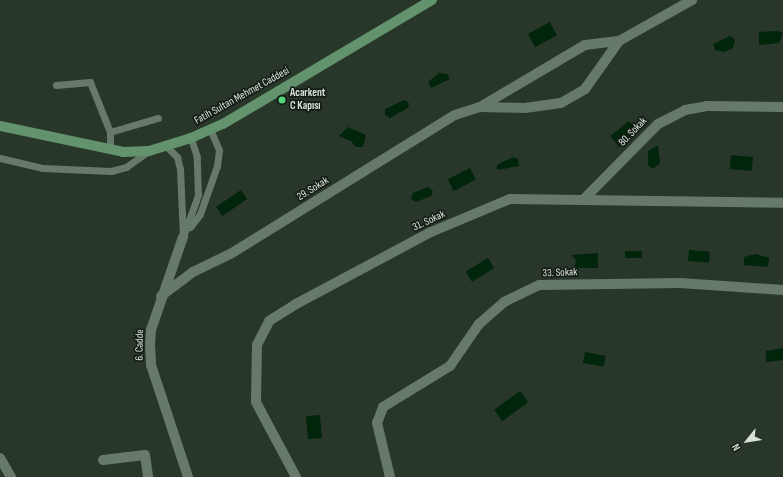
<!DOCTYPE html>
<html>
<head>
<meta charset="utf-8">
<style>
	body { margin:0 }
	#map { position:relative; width:783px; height:477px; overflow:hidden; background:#28372a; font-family:"Sofia Sans Condensed",sans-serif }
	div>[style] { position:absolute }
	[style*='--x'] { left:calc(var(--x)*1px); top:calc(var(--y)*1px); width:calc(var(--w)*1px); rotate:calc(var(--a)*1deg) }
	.water>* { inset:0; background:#01250b; transform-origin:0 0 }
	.service>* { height:7px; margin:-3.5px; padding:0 3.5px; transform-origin:3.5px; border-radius:3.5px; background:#677969 }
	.minor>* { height:10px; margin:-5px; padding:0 5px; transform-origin:5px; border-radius:5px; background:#677969 }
	.secondary>* { height:10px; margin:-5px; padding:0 5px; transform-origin:5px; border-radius:5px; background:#62936d }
	.dots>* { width:11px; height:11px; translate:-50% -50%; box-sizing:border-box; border:2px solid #161d17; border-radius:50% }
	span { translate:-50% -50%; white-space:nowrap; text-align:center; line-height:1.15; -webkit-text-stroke:3.5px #161d17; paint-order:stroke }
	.poi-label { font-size:11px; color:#d8e2d9; font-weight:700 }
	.left { translate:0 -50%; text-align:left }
	.street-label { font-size:11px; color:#d8e2d9 }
	.north { position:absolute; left:727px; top:421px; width:40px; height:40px; -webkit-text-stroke:3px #161d17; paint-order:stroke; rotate:240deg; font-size:11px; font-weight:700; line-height:16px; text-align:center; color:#d8e2d9 }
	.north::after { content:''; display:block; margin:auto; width:14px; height:18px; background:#d8e2d9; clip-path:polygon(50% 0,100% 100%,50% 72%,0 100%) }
</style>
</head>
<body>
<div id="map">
	<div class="water">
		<i style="left:550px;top:22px;width:15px;height:25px;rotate:62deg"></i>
		<i style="clip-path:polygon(777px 31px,783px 33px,779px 43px,759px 45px,759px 32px)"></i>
		<i style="clip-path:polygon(730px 36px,735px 40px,733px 48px,724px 52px,715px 50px,713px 44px)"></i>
		<i style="clip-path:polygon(439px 73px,447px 74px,450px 79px,431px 88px,428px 82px)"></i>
		<i style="clip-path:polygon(404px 100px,409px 103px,408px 108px,390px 118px,385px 115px,385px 109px)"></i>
		<i style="left:629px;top:121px;width:14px;height:24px;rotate:51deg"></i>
		<i style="clip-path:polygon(348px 127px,366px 135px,363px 147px,356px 147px,351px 141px,339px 136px)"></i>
		<i style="clip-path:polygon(658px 145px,660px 163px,653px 169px,648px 165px,648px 151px)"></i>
		<i style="left:731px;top:155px;width:22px;height:14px;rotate:5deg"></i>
		<i style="clip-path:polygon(513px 157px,518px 159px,519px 166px,497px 170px,497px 165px)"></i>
		<i style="left:470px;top:168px;width:13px;height:25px;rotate:63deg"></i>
		<i style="clip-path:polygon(428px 187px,433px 191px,431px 196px,416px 202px,411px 199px,413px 193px)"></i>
		<i style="left:241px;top:190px;width:11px;height:30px;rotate:56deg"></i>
		<i style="left:689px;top:250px;width:21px;height:11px;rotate:5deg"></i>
		<i style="left:625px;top:251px;width:17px;height:7px"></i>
		<i style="clip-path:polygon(598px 253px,598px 268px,574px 268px,576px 260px,571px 255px)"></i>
		<i style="clip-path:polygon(756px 254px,769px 258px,768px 267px,744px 265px,744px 257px)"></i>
		<i style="left:488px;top:258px;width:12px;height:26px;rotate:59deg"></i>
		<i style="clip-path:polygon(783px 348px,783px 360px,766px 362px,766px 351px)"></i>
		<i style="left:585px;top:352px;width:21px;height:11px;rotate:11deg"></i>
		<i style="left:520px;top:391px;width:14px;height:32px;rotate:54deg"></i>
		<i style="left:320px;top:415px;width:23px;height:14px;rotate:85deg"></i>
	</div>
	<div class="service">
		<i style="--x:56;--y:85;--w:34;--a:-5"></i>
		<i style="--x:90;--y:82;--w:54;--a:68.2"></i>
		<i style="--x:166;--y:146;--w:16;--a:45"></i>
		<i style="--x:177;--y:157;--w:12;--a:76"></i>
		<i style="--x:180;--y:169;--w:68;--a:87.5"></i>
		<i style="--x:183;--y:237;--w:45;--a:-70.3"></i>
		<i style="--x:198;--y:195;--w:38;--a:-92"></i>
		<i style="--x:197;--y:157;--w:20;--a:-108"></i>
		<i style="--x:110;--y:150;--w:18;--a:-90"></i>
		<i style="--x:110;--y:132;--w:50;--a:-16.3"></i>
		<i style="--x:0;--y:158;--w:43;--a:13.4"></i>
		<i style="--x:42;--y:168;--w:69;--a:2.5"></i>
		<i style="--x:111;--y:171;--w:16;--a:-15"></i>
		<i style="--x:126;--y:167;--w:28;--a:-35"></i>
		<i style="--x:190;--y:227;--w:16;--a:-52"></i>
		<i style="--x:200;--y:214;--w:51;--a:-70.5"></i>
		<i style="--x:217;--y:166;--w:16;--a:-83"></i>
		<i style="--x:219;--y:150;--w:23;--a:-113"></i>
	</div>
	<div class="minor">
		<i style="--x:481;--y:107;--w:44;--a:1.3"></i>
		<i style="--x:525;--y:108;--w:36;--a:-8"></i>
		<i style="--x:561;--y:103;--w:28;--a:-30"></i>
		<i style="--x:585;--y:89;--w:59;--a:-54.7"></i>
		<i style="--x:585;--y:198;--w:104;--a:-45.4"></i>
		<i style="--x:658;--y:124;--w:30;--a:-27"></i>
		<i style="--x:685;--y:110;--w:22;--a:-10"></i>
		<i style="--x:707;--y:106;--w:76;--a:0.8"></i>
		<i style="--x:183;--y:237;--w:98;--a:109"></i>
		<i style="--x:151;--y:330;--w:14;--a:94"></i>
		<i style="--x:150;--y:344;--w:21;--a:87"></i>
		<i style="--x:151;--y:365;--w:118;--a:71.7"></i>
		<i style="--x:161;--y:296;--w:40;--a:-37"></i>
		<i style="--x:193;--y:272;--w:43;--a:-26"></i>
		<i style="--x:232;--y:253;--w:262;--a:-31.8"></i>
		<i style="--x:455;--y:115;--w:26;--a:-18"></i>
		<i style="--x:480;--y:107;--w:122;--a:-30.6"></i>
		<i style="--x:585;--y:45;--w:34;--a:-7"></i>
		<i style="--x:619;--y:41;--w:84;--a:-29.3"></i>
		<i style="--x:0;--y:458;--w:22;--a:60"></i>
		<i style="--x:103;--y:460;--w:42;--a:-6.8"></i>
		<i style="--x:145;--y:455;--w:22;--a:82"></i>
		<i style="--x:296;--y:477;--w:85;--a:-118.1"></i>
		<i style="--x:256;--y:402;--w:57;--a:-89"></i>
		<i style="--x:257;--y:345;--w:27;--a:-63"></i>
		<i style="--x:269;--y:321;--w:32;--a:-32"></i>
		<i style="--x:296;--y:304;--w:153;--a:-28.1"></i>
		<i style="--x:431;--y:232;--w:86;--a:-22.7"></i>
		<i style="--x:510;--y:199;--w:273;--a:0.8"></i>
		<i style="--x:390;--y:477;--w:56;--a:-103.5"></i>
		<i style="--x:377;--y:423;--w:17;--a:-69"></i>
		<i style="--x:383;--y:407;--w:79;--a:-31.5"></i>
		<i style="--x:450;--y:366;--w:51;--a:-55.4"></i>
		<i style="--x:479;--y:324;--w:33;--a:-41"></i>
		<i style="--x:504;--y:302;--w:39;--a:-26"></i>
		<i style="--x:539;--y:285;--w:141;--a:-0.8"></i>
		<i style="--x:680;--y:283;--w:103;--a:3.9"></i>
	</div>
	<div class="secondary">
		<i style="--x:0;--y:126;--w:126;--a:11.9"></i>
		<i style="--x:123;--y:152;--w:26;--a:-2"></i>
		<i style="--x:149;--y:151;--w:44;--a:-17.2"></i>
		<i style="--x:191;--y:138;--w:35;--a:-24"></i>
		<i style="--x:223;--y:124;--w:243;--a:-30.7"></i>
	</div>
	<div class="dots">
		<i style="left:282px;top:100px;background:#50d675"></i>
	</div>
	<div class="poi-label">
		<span class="left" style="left:290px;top:100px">Acarkent<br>C Kapısı</span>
	</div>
	<div class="street-label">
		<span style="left:242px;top:96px;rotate:-29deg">Fatih Sultan Mehmet Caddesi</span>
		<span style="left:633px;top:132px;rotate:-46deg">80. Sokak</span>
		<span style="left:313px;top:189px;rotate:-32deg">29. Sokak</span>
		<span style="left:429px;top:221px;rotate:-25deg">31. Sokak</span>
		<span style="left:560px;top:273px;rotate:-2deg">33. Sokak</span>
		<span style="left:140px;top:345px;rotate:-89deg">6. Cadde</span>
	</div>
	<div class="north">N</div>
</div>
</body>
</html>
